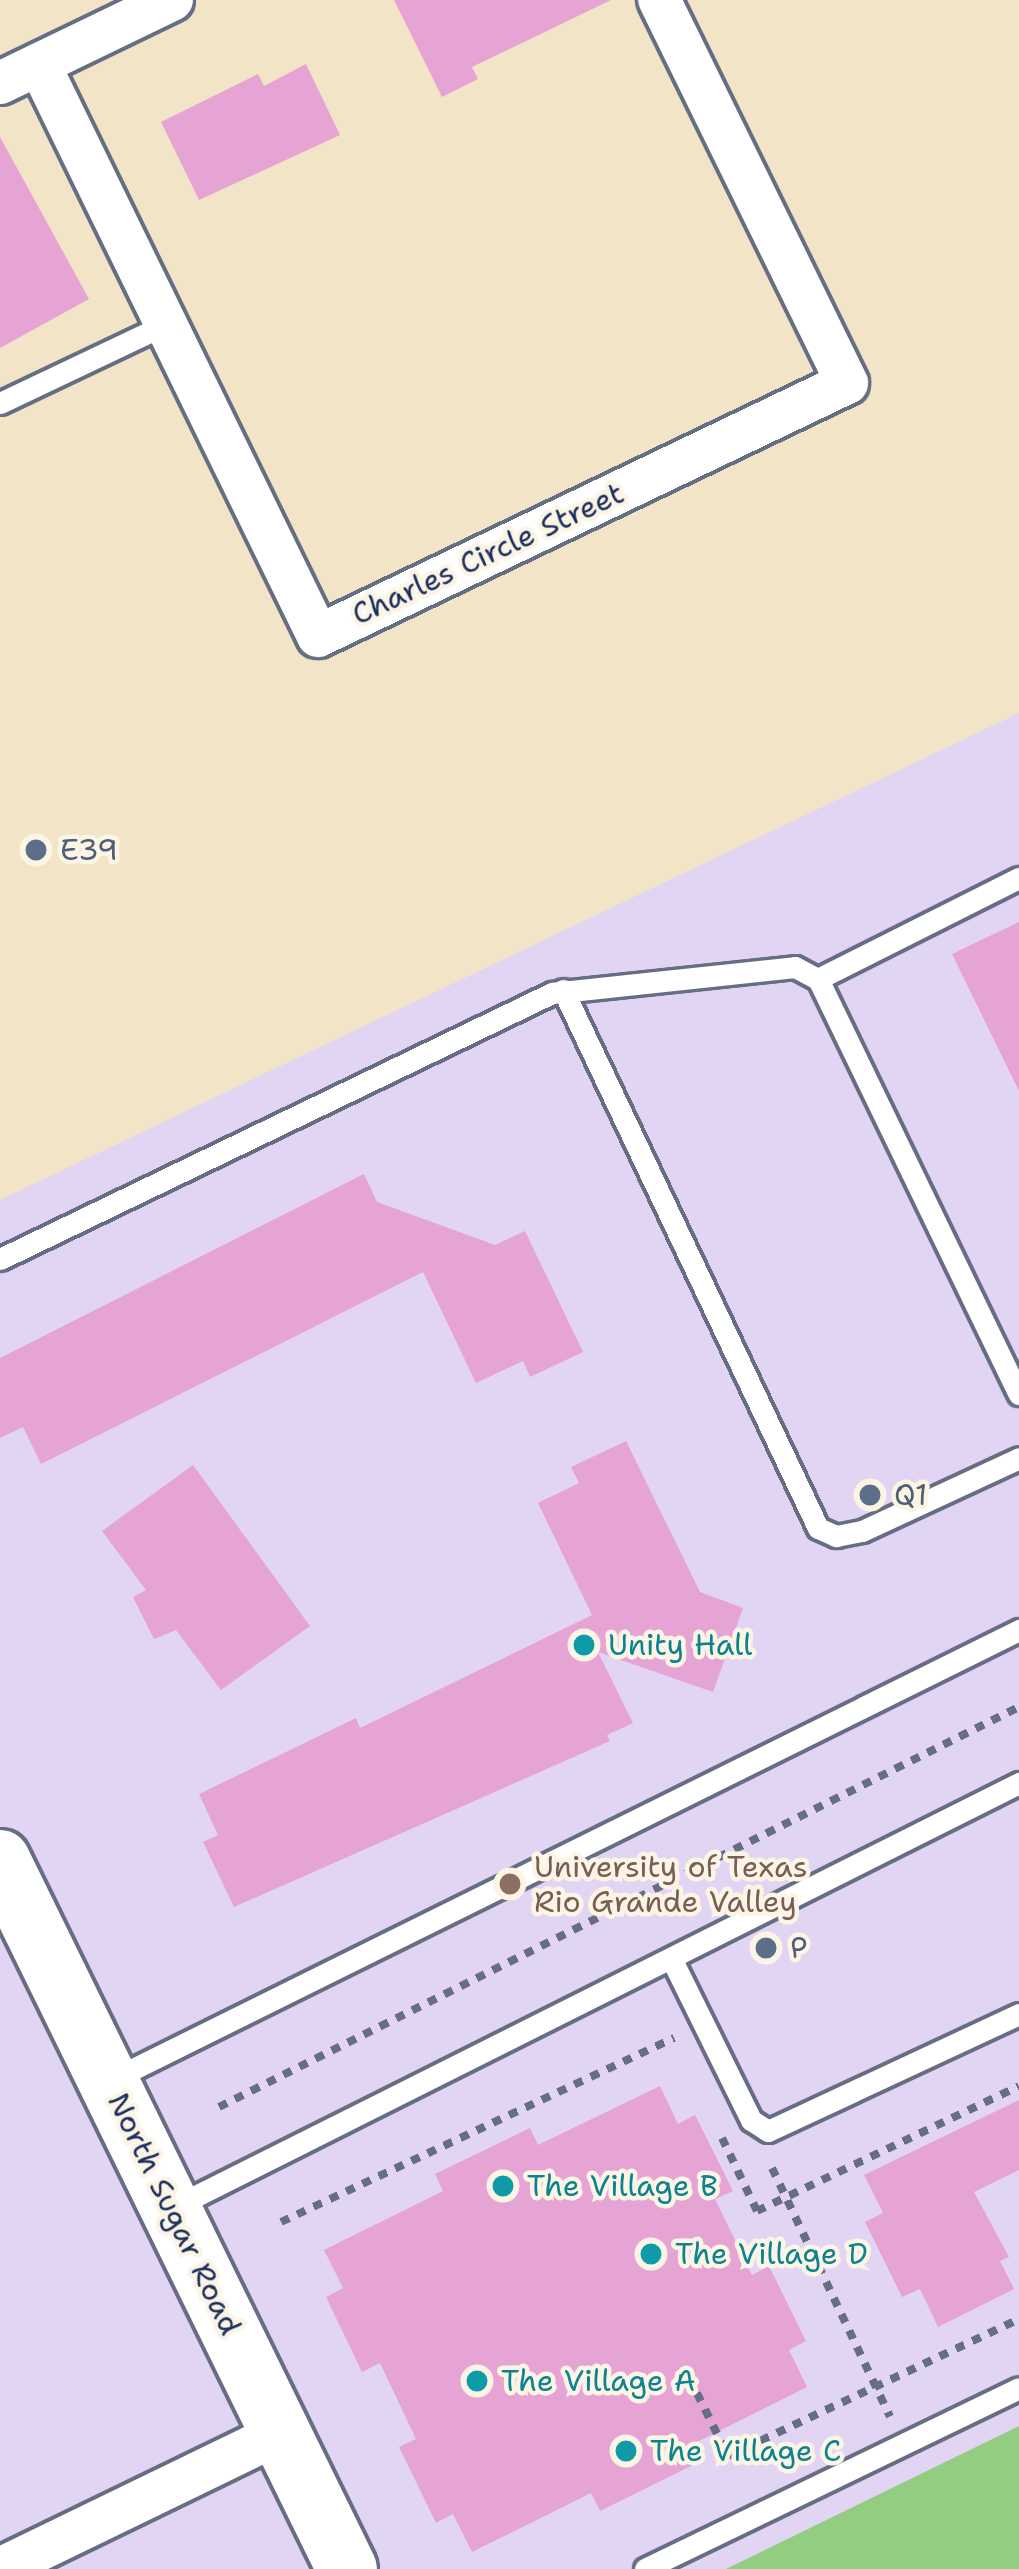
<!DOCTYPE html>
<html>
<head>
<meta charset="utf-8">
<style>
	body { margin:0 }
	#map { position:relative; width:1019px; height:2569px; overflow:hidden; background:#f2e4c7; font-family:"Shantell Sans",sans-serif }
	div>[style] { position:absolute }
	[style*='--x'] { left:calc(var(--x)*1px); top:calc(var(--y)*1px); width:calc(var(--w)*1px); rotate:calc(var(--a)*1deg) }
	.built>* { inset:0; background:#e2d4f3 }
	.green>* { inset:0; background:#93cd81 }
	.building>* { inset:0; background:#e6a4d4 }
	.path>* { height:8px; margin-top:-4px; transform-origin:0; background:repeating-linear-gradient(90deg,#666e83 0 9px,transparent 0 18px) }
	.roads { filter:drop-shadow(3px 0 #666e83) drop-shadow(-3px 0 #666e83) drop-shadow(0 3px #666e83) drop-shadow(0 -3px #666e83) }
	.lane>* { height:21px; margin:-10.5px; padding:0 10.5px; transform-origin:10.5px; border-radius:10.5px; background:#fff }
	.street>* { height:42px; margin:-21px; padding:0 21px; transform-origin:21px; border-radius:21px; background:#fff }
	.secondary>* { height:60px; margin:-30px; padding:0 30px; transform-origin:30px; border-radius:30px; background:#fff }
	.dots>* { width:33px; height:33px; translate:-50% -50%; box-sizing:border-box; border:6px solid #fcf5e5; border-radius:50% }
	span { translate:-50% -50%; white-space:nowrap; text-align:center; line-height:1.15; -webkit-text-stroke:9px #fcf5e5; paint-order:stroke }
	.street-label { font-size:30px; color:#1b2f5e }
	.service-label { font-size:30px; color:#4e5e75 }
	.left { translate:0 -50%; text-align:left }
	.culture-label { font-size:30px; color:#0d838f }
	.education-label { font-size:30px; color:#785e54 }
</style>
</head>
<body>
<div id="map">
	<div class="built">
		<i style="clip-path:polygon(1019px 713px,1019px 2569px,0 2569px,0 1200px)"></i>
	</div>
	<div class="green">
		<i style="clip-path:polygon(1019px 2426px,1019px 2569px,726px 2569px)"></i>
	</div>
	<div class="building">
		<i style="clip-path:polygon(394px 0,611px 0,472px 67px,478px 79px,442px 97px)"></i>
		<i style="clip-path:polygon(306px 64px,340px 135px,199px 200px,161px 122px,258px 74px,264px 86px)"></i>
		<i style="clip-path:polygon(0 137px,89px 299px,0 348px)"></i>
		<i style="clip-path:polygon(1019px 922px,1019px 1091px,952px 954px)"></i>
		<i style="clip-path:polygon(364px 1174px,377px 1202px,495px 1245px,525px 1231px,583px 1352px,530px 1377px,523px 1361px,476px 1383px,423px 1272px,41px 1464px,23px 1427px,0 1438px,0 1358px)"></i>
		<i style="clip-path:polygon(626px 1441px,700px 1592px,743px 1608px,713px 1692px,598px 1652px,633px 1723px,607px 1735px,610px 1741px,234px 1907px,203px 1842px,218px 1835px,199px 1794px,356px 1718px,360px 1728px,592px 1615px,538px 1503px,579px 1483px,571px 1467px)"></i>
		<i style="clip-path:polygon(193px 1465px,310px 1626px,221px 1690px,176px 1630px,154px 1639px,133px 1597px,146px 1590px,102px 1531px)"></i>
		<i style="clip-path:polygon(660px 2086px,678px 2124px,695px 2115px,733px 2191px,715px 2199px,752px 2275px,769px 2266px,806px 2341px,789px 2350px,807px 2387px,687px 2447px,695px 2464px,600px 2511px,591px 2493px,472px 2552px,453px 2514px,436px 2523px,399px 2447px,416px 2439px,380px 2363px,362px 2372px,326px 2297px,343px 2288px,324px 2250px,443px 2191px,435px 2174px,530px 2128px,538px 2145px)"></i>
		<i style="clip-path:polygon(1019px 2100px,1019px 2170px,974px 2192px,1009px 2257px,1000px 2261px,1014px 2289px,938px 2327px,920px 2289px,902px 2297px,865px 2222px,883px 2213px,864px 2175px)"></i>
	</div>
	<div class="path">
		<i style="--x:219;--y:2107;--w:894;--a:-26.57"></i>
		<i style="--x:722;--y:2138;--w:81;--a:64.4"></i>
		<i style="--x:757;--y:2211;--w:290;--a:-25.5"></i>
		<i style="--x:772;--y:2168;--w:275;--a:64.6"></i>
		<i style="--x:281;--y:2222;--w:434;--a:-25.1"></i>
		<i style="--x:689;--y:2377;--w:88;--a:63.7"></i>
		<i style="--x:728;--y:2456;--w:322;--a:-25.2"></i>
	</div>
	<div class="roads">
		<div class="lane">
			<i style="--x:0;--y:403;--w:184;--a:-25.4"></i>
			<i style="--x:818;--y:979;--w:225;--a:-26.7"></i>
			<i style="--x:563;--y:990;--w:595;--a:64.64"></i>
			<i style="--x:818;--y:1528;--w:20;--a:24"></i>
			<i style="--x:836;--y:1536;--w:26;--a:-11"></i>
			<i style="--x:862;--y:1531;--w:173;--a:-24.9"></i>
			<i style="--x:0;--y:1259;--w:613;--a:-25.73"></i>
			<i style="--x:552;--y:993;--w:244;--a:-6.1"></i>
			<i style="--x:795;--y:967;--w:26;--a:28"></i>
			<i style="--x:818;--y:979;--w:461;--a:64.2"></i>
			<i style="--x:671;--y:1958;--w:181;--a:63.7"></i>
			<i style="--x:751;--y:2120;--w:20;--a:33"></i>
			<i style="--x:768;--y:2131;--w:277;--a:-25"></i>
			<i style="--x:109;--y:2081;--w:1016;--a:-26.36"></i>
			<i style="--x:172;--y:2208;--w:948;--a:-26.65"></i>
			<i style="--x:645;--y:2569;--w:415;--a:-25.8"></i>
		</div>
		<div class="street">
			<i style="--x:39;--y:64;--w:636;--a:64"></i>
			<i style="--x:318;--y:636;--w:586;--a:-25.56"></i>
			<i style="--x:847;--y:383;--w:427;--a:-116.1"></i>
			<i style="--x:0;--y:83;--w:191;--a:-25.8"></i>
			<i style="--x:0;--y:2569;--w:311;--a:-25.9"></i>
		</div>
		<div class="secondary">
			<i style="--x:0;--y:1860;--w:789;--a:63.92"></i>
		</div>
	</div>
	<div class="dots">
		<i style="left:36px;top:850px;background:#5c6f8a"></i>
		<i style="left:870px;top:1495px;background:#5c6f8a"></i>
		<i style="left:584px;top:1645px;background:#0f9aa8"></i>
		<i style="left:510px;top:1884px;background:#8d6e63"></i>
		<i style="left:766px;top:1948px;background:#5c6f8a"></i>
		<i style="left:503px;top:2186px;background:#0f9aa8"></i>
		<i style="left:651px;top:2254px;background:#0f9aa8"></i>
		<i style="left:477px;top:2381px;background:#0f9aa8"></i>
		<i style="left:626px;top:2451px;background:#0f9aa8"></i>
	</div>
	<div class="street-label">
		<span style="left:488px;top:554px;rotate:-25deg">Charles Circle Street</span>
		<span style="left:174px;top:2214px;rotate:64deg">North Sugar Road</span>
	</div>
	<div class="service-label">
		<span class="left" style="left:60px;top:850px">E39</span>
		<span class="left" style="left:894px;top:1495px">Q1</span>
		<span class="left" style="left:790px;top:1948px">P</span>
	</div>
	<div class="culture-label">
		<span class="left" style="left:608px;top:1645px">Unity Hall</span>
		<span class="left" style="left:527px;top:2186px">The Village B</span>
		<span class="left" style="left:675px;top:2254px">The Village D</span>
		<span class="left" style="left:501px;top:2381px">The Village A</span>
		<span class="left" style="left:650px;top:2451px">The Village C</span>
	</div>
	<div class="education-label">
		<span class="left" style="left:534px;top:1884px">University of Texas<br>Rio Grande Valley</span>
	</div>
</div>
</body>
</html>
